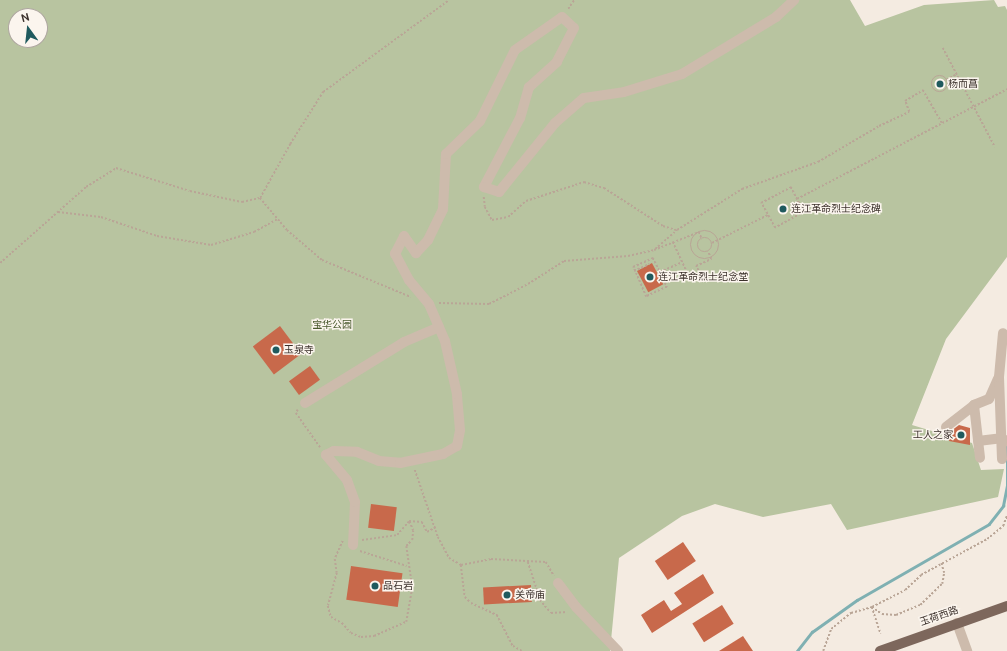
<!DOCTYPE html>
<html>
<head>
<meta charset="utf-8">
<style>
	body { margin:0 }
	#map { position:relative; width:1007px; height:651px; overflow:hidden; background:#f4ebe1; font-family:Ubuntu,"Noto Sans SC",sans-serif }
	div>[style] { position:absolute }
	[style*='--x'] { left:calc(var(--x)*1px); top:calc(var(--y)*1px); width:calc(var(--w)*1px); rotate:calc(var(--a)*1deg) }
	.green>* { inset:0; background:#b8c4a0 }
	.stream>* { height:2.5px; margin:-1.25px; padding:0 1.25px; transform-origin:1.25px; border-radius:1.25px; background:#7fb0b2 }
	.building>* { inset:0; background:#c8694b; transform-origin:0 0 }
	.path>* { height:1.5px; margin-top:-0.75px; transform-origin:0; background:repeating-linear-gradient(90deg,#b9a596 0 2px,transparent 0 4px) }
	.path>.ring { margin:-0.75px; padding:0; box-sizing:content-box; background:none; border:1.5px solid #b9a596; border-radius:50% }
	.minor>* { height:10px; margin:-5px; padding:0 5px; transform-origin:5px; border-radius:5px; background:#cdbbac }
	.major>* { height:10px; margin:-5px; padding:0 5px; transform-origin:5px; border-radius:5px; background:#7d675c }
	.dots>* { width:11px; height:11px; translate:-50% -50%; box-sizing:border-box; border:2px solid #fbf5ee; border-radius:50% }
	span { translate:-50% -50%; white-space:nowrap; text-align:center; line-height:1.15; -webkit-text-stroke:3px #fbf5ee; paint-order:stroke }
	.poi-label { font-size:10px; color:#3b302b }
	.left { translate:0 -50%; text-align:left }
	.right { translate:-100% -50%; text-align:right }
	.park-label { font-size:10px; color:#4a5a2e }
	.street-label { font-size:10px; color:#3b302b }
	.north { position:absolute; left:8px; top:8px; width:40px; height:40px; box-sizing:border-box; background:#fbf5ee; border:1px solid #aea6a0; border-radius:50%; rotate:345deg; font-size:11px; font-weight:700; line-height:16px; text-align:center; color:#3b302b }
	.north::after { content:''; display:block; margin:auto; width:14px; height:18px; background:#1f5a5e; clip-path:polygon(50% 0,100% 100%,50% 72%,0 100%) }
</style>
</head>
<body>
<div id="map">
	<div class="green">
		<i style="clip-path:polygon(evenodd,0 0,850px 0,865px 26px,924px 5px,994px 0,998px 7px,1005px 6px,1007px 10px,1007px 257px,946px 339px,912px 425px,972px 443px,981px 470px,1004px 469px,998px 497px,847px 530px,831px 504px,763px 517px,715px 504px,682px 516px,619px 558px,610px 651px,0 651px,0 0,16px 16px,40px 16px,40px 40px,16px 40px,16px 16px)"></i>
	</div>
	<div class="stream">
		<i style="--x:797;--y:651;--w:24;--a:-52"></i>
		<i style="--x:812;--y:632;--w:55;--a:-35.4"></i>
		<i style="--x:857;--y:600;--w:152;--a:-29.9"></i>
		<i style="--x:989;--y:524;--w:23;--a:-52"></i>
		<i style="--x:1003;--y:506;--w:20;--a:-79"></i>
		<i style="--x:1007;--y:486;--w:43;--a:-90"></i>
	</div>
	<div class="building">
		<i style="left:652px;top:263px;width:24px;height:17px;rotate:62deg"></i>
		<i style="left:280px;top:326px;width:35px;height:34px;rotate:53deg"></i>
		<i style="left:310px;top:366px;width:17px;height:26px;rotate:54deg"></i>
		<i style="clip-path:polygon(959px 425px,970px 428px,970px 445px,949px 441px,951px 431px)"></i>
		<i style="left:371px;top:504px;width:26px;height:24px;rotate:7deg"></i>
		<i style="left:683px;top:542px;width:23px;height:34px;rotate:56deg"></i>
		<i style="left:351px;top:566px;width:52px;height:34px;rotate:8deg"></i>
		<i style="clip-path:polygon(703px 574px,714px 593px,652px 633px,641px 615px,664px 600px,671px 611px,682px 604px,674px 593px)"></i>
		<i style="left:531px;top:585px;width:17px;height:48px;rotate:87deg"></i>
		<i style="left:722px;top:605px;width:22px;height:35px;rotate:58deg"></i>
		<i style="clip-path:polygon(743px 636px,753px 651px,719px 651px)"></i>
	</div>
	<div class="path">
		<i style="--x:568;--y:9;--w:11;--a:-56"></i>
		<i style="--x:943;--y:48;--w:112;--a:62.3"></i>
		<i class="ring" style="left:932px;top:76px;width:14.5px;height:14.5px"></i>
		<i class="ring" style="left:936.5px;top:80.5px;width:5.5px;height:5.5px"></i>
		<i style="--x:943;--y:82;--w:16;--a:-30"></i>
		<i style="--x:791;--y:187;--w:28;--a:63"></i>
		<i style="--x:804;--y:212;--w:33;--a:151"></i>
		<i style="--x:775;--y:228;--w:29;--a:-119"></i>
		<i style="--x:761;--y:203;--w:34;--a:-28"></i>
		<i style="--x:484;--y:197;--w:10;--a:84"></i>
		<i style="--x:485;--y:207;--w:15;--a:62"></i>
		<i style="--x:492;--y:220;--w:16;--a:-11"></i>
		<i style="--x:508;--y:217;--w:24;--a:-42"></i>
		<i style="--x:526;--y:201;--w:61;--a:-18.1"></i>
		<i style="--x:584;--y:182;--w:21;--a:17"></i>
		<i style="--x:604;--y:188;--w:70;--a:32.8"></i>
		<i style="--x:663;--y:226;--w:14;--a:17"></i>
		<i style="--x:260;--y:198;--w:42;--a:49.8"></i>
		<i style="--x:287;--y:230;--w:46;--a:40.6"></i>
		<i style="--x:322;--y:260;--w:96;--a:22.6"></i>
		<i style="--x:797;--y:199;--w:237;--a:-27.6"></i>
		<i style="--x:58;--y:212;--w:43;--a:6.6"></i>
		<i style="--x:101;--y:217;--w:59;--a:18.7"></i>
		<i style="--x:157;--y:236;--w:55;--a:9.5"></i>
		<i style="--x:211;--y:245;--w:45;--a:-16.8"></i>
		<i style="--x:254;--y:232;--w:26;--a:-29"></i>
		<i class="ring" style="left:691px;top:231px;width:26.5px;height:26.5px"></i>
		<i class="ring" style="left:698px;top:238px;width:12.5px;height:12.5px"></i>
		<i style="--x:673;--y:242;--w:40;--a:65"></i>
		<i style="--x:690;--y:278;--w:11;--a:-22"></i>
		<i style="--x:700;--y:274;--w:9;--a:-117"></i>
		<i style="--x:696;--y:266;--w:17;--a:-25"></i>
		<i style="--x:711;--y:259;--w:8;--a:-113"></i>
		<i style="--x:712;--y:243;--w:63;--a:-26.6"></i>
		<i style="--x:655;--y:249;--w:29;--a:-41"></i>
		<i style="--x:677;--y:230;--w:77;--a:-32.2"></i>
		<i style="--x:742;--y:189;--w:81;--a:-19.6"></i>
		<i style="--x:818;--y:162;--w:71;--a:-30.5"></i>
		<i style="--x:879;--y:126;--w:33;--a:-25"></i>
		<i style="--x:909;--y:112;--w:12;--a:-110"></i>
		<i style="--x:905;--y:101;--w:21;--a:-31"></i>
		<i style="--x:923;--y:90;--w:38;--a:60"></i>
		<i style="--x:0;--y:263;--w:115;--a:-41.5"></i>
		<i style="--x:86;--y:187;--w:36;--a:-32"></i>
		<i style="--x:116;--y:168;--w:77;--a:17.3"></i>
		<i style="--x:190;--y:191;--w:53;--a:11.9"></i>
		<i style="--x:242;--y:202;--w:18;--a:-13"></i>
		<i style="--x:260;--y:198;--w:62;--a:-60.9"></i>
		<i style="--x:290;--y:144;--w:62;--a:-57.6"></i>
		<i style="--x:323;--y:92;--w:156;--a:-36.1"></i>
		<i style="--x:634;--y:271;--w:17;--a:-25"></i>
		<i style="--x:660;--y:272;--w:17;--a:65"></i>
		<i style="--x:667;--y:287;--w:23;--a:155"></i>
		<i style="--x:646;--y:297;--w:33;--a:-113"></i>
		<i style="--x:633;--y:267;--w:22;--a:-24"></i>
		<i style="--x:653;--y:258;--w:16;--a:63"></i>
		<i style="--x:660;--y:272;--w:24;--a:-24"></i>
		<i style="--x:439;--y:303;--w:50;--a:1.1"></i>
		<i style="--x:489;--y:304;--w:44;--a:-27.1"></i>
		<i style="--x:528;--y:284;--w:43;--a:-32.6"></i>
		<i style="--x:564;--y:261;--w:64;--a:-4.5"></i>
		<i style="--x:628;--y:256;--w:27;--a:-13"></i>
		<i style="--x:654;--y:250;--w:48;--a:-21.8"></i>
		<i style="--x:699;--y:232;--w:8;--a:67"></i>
		<i style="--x:298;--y:410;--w:4;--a:124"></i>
		<i style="--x:296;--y:413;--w:42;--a:54.8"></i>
		<i style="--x:415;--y:470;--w:71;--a:71.1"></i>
		<i style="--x:438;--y:537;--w:24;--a:62"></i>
		<i style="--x:449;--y:558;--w:14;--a:30"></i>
		<i style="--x:461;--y:565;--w:31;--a:-11"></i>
		<i style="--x:491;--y:559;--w:55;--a:3.1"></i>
		<i style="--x:546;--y:562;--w:16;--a:60"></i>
		<i style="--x:362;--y:540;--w:35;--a:-8"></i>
		<i style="--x:397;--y:535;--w:18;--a:-49"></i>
		<i style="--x:343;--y:541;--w:20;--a:114"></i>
		<i style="--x:335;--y:559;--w:14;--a:82"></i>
		<i style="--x:337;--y:573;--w:34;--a:105"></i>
		<i style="--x:328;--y:606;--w:11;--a:75"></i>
		<i style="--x:331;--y:617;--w:13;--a:29"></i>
		<i style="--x:342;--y:623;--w:13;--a:48"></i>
		<i style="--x:351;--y:633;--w:11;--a:22"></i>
		<i style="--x:361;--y:637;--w:13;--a:-4"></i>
		<i style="--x:374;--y:636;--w:35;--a:-24"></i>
		<i style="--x:406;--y:622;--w:35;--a:-80"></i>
		<i style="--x:412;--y:588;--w:42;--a:-98.1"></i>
		<i style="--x:406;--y:546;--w:8;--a:-45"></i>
		<i style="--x:412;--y:540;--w:9;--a:-84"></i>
		<i style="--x:413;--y:531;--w:11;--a:-112"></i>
		<i style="--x:409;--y:521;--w:13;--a:4"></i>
		<i style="--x:422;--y:522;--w:11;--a:63"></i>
		<i style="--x:427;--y:532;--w:10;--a:-29"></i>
		<i style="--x:360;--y:551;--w:49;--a:17.7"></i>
		<i style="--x:528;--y:562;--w:40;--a:72"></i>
		<i style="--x:540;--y:600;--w:17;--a:50"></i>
		<i style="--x:551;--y:613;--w:16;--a:-4"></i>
		<i style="--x:461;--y:565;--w:32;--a:83"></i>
		<i style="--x:465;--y:597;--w:8;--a:45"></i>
		<i style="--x:471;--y:603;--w:29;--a:25"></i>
		<i style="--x:497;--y:615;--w:35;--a:63"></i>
		<i style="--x:513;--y:646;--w:10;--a:29"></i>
		<i style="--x:872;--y:607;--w:12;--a:35"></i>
		<i style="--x:882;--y:614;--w:14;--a:4"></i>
		<i style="--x:896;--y:615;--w:26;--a:-23"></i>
		<i style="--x:920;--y:605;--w:30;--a:-44"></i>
		<i style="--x:942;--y:584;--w:11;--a:-80"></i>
		<i style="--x:944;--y:573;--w:10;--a:-107"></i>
		<i style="--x:872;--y:607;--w:28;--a:72"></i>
		<i style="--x:823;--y:651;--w:23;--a:-70"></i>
		<i style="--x:831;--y:629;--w:26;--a:-39"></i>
		<i style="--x:851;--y:613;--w:22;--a:-16"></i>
		<i style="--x:872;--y:607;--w:37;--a:-27"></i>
		<i style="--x:905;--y:590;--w:22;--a:-43"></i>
		<i style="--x:921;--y:575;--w:75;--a:-28.6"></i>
		<i style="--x:987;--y:539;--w:21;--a:-39"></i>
		<i style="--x:1003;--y:526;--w:12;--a:-70"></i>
	</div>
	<div class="minor">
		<i style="--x:305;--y:403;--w:116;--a:-31.6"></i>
		<i style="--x:404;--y:342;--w:38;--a:-23"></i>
		<i style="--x:974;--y:405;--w:53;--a:83.5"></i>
		<i style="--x:946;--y:427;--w:36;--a:-38"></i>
		<i style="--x:974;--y:405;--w:16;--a:-22"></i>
		<i style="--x:989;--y:399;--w:22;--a:-66"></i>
		<i style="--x:978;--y:441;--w:23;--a:-7"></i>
		<i style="--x:1001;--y:438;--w:7;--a:27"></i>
		<i style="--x:1002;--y:459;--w:82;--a:-92.1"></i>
		<i style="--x:999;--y:377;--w:44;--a:-84.8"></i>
		<i style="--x:353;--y:545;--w:43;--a:-87.3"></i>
		<i style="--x:355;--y:502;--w:23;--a:-110"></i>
		<i style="--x:347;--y:480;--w:33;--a:-130"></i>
		<i style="--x:326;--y:455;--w:9;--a:-27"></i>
		<i style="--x:334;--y:451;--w:23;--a:2"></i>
		<i style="--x:357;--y:452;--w:24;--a:22"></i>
		<i style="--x:379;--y:461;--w:21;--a:5"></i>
		<i style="--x:400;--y:463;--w:44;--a:-11.8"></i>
		<i style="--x:443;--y:454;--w:16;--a:-30"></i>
		<i style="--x:457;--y:446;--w:16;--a:-79"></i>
		<i style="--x:460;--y:430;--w:36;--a:-95"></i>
		<i style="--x:457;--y:394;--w:54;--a:-102.8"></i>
		<i style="--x:445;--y:341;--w:40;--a:-113.4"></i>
		<i style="--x:429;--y:304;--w:31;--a:-130"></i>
		<i style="--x:409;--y:280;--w:30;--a:-118"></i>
		<i style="--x:395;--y:254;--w:20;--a:-63"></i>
		<i style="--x:404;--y:236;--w:21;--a:55"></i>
		<i style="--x:416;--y:253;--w:18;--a:-47"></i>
		<i style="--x:428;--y:240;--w:34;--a:-64"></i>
		<i style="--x:443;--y:209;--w:55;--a:-86.9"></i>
		<i style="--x:446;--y:154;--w:47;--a:-44.1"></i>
		<i style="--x:480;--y:121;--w:79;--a:-63.8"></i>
		<i style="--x:515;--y:50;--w:57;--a:-35.1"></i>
		<i style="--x:562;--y:17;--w:16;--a:43"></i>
		<i style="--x:574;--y:28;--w:38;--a:117"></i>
		<i style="--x:557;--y:62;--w:38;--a:138"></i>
		<i style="--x:529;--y:87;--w:32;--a:106"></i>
		<i style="--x:520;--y:118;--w:78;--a:117.6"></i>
		<i style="--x:484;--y:187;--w:16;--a:18"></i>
		<i style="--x:499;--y:192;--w:89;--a:-50.9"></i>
		<i style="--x:555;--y:123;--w:38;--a:-41"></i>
		<i style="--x:584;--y:98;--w:40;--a:-8.5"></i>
		<i style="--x:624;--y:92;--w:61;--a:-17.2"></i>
		<i style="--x:682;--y:74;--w:110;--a:-31.2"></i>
		<i style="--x:776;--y:17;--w:25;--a:-43"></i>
		<i style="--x:558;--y:583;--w:30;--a:53"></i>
		<i style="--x:576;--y:607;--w:61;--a:46.3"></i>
		<i style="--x:957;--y:623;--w:30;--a:70"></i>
	</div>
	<div class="major">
		<i style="--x:880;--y:651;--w:135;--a:-19.5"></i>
	</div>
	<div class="dots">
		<i style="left:940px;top:84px;background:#1f5a5e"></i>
		<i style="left:783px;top:209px;background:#1f5a5e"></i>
		<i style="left:650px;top:277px;background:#1f5a5e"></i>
		<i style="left:276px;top:350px;background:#1f5a5e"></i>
		<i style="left:961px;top:435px;background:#1f5a5e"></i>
		<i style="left:375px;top:586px;background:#1f5a5e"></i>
		<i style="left:507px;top:595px;background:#1f5a5e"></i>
	</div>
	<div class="poi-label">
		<span class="left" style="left:948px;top:84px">杨而菖</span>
		<span class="left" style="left:791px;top:209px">连江革命烈士纪念碑</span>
		<span class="left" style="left:658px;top:277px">连江革命烈士纪念堂</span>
		<span class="left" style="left:284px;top:350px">玉泉寺</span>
		<span class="right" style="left:953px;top:435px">工人之家</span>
		<span class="left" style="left:383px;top:586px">品石岩</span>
		<span class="left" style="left:515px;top:595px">关帝庙</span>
	</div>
	<div class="park-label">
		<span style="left:332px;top:325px">宝华公园</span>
	</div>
	<div class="street-label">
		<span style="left:939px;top:616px;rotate:-19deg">玉荷西路</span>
	</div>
	<div class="north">N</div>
</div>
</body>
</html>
